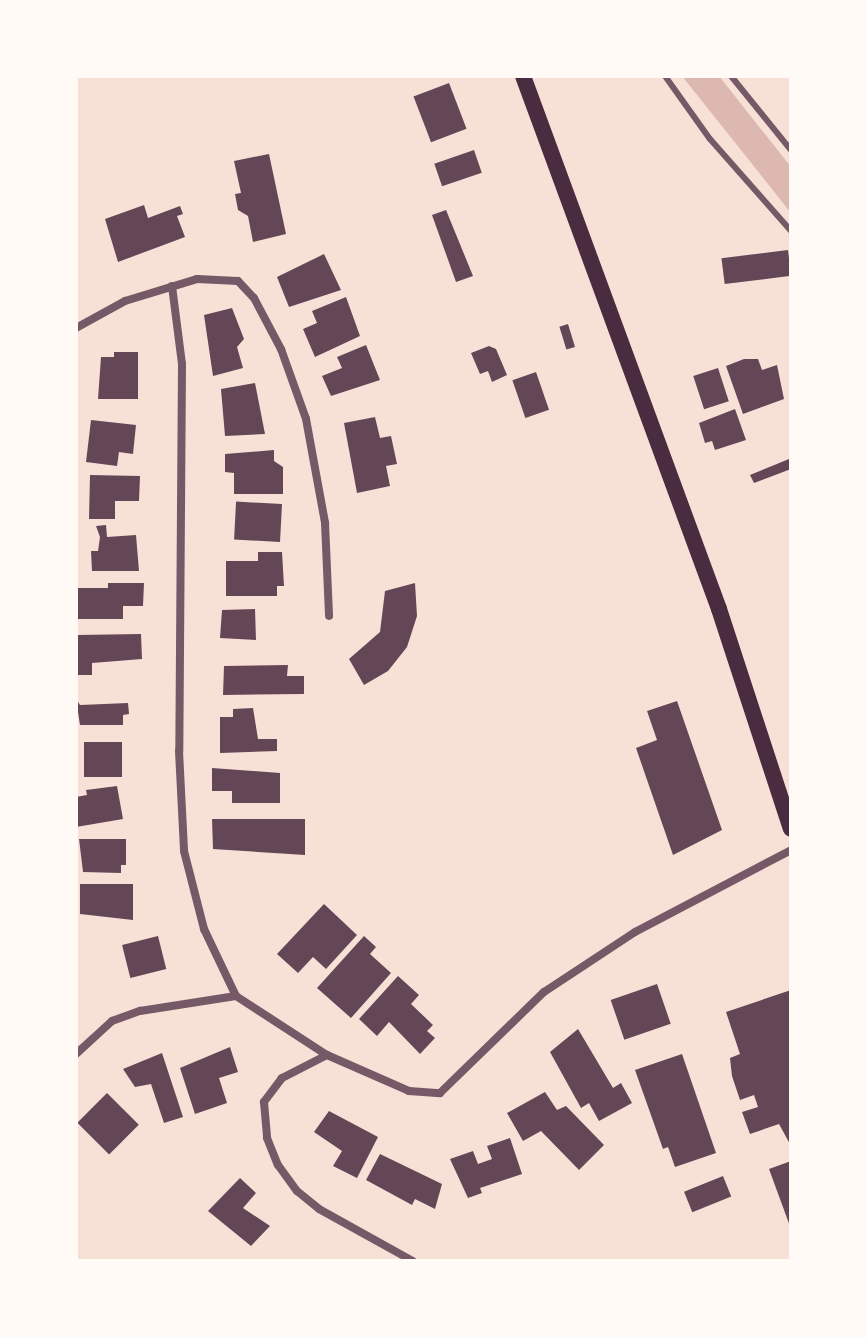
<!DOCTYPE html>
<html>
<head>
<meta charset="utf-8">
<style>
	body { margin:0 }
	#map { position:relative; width:867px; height:1337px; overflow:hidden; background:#f7e1d7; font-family:"Titillium Web",sans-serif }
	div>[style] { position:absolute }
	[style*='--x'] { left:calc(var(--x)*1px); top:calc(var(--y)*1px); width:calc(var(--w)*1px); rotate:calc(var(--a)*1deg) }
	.water>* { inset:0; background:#dcb8b0 }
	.building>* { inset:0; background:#644757; transform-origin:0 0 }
	.service>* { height:6px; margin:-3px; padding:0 3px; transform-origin:3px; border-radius:3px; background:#755966 }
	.minor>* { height:8px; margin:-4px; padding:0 4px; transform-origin:4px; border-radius:4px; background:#755966 }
	.secondary>* { height:16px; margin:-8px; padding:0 8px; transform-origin:8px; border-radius:8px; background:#4a2c40 }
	span { translate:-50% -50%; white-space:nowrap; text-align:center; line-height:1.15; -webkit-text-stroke:6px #fffaf5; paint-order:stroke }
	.frame { position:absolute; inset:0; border:78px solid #fffaf5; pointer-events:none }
</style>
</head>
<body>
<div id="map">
	<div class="water">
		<i style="clip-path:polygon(682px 76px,719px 76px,791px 167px,791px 213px)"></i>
	</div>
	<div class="building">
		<i style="left:449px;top:83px;width:49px;height:38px;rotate:69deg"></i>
		<i style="left:474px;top:150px;width:24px;height:42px;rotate:71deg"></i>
		<i style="clip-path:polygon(269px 154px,286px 234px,253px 242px,248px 216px,238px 210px,235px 194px,241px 193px,234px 161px)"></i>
		<i style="clip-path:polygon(144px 205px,148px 218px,180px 206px,183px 214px,177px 216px,185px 237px,118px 262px,105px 219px)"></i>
		<i style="clip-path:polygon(446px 210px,473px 276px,456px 282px,432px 215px)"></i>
		<i style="left:788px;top:250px;width:26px;height:67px;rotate:83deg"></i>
		<i style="clip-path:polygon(324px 254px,341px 290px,289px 307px,277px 277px)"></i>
		<i style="clip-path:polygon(346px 297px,360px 336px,315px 357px,303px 329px,317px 323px,312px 311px)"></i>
		<i style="clip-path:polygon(232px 308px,244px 339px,237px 347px,243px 368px,213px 376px,204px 315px)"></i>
		<i style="left:568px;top:324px;width:24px;height:9px;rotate:73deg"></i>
		<i style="clip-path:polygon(366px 345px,380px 380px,331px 396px,322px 376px,342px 368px,337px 357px)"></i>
		<i style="clip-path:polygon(489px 346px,496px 349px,507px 375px,492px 382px,488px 371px,480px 374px,471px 353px)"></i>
		<i style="clip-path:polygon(114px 352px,138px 352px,138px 399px,98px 399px,101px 357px,114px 357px)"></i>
		<i style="clip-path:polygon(744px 359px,758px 359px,762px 370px,777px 365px,784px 399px,743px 414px,726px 366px)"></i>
		<i style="left:718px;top:368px;width:35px;height:26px;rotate:72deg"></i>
		<i style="left:536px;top:372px;width:40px;height:25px;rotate:71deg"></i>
		<i style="clip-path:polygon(255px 383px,265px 434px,225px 436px,221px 389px)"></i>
		<i style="clip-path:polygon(735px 409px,746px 440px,715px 450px,712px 441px,705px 443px,699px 423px)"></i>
		<i style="clip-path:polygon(375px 417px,380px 438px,391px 436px,397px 464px,386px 466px,390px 486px,357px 493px,344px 423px)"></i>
		<i style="clip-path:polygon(91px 420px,136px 425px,133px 454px,119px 452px,117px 466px,86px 462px)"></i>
		<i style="clip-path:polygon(274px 450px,274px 461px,283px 467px,283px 494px,234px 494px,234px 473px,225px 472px,225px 454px)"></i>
		<i style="clip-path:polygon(789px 459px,791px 469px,754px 483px,750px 475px)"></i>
		<i style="clip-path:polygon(90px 475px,140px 476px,139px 501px,115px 501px,115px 519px,89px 519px)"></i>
		<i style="left:282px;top:504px;width:38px;height:46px;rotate:93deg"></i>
		<i style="clip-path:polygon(106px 525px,107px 537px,136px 535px,139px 571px,92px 571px,91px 551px,98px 551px,100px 537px,96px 526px)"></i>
		<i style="clip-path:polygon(258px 552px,282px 552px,284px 586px,277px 586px,277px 596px,226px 596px,226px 561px,258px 561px)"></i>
		<i style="clip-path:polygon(108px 583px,144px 583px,143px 606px,123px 606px,123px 619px,76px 619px,76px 588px,108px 588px)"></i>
		<i style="clip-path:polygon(415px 583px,417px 616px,407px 647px,388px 671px,364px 685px,349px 659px,380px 632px,385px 591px)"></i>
		<i style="clip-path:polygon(255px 609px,256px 640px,220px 638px,222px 610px)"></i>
		<i style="clip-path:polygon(141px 634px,142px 659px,92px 663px,92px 675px,76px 675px,76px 635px)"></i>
		<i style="clip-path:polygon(288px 665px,287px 676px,304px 676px,304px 694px,223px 695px,224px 666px)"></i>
		<i style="clip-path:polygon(76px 699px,80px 705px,128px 703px,129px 714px,123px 715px,123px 725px,80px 725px)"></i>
		<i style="clip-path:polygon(677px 701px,722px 830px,673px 855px,636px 748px,657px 740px,647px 711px)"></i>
		<i style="clip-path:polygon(253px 708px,258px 739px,277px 739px,277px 751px,220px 753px,220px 717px,233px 717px,233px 709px)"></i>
		<i style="left:84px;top:742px;width:38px;height:35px"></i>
		<i style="clip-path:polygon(212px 768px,280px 773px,280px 803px,232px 803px,232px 791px,212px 791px)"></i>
		<i style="clip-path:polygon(117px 786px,123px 819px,76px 827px,76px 797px,87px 795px,86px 790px)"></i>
		<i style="clip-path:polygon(212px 819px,305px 819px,305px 855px,213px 849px)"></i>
		<i style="clip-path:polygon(79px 839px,126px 839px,126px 865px,121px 865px,121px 873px,83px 872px)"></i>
		<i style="clip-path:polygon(80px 884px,133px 884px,133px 920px,80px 914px)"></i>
		<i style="clip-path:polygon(324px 904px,357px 935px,326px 969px,313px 957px,298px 973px,277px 954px)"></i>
		<i style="left:158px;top:936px;width:34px;height:37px;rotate:76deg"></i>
		<i style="clip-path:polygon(364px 936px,376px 947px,370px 954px,391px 973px,351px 1018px,317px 988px)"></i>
		<i style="clip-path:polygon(398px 976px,419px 995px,411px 1004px,433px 1025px,427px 1031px,435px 1038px,420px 1054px,389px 1022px,377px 1036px,359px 1019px)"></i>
		<i style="left:657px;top:984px;width:42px;height:49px;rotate:71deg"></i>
		<i style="clip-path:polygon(791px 990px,791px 1146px,779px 1124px,750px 1134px,742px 1112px,758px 1107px,754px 1095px,740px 1100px,732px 1076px,730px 1058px,740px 1054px,726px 1012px)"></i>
		<i style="clip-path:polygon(578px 1029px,613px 1088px,621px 1083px,632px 1103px,599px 1121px,589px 1103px,581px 1108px,550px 1052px)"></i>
		<i style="clip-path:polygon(230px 1047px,238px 1072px,219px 1078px,227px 1103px,195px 1114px,180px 1068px)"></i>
		<i style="clip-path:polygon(162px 1053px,183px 1117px,164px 1123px,151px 1084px,135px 1087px,123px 1069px)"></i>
		<i style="clip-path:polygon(682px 1054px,716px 1153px,675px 1167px,668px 1147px,663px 1149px,635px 1070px)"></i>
		<i style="clip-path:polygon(545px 1092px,557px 1110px,566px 1106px,604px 1145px,579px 1170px,541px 1131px,523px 1141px,507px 1113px)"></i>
		<i style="left:107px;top:1093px;width:45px;height:42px;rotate:45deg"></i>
		<i style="clip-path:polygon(329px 1111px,378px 1137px,357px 1178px,333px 1166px,342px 1151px,314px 1132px)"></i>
		<i style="clip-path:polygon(510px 1138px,522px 1174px,480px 1188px,482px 1193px,468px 1198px,450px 1159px,473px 1151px,478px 1164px,492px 1159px,487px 1146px)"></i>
		<i style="clip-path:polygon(380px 1154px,442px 1184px,435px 1209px,415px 1199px,412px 1205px,366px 1180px)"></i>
		<i style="clip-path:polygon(791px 1161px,791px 1229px,769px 1169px)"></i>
		<i style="left:723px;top:1176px;width:22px;height:42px;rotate:68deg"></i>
		<i style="clip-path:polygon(240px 1178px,256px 1193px,243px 1208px,270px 1226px,251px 1246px,208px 1211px)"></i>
	</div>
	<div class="service">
		<i style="--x:665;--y:76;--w:77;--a:54.5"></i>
		<i style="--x:710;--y:139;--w:123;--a:48.6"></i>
		<i style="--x:731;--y:76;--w:95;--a:51"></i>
	</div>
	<div class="minor">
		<i style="--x:172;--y:286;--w:79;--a:82.7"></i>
		<i style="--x:182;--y:364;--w:387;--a:90.4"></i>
		<i style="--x:179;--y:751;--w:100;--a:87.1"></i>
		<i style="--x:184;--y:851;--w:81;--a:75.6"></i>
		<i style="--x:204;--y:929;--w:74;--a:64.5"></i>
		<i style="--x:236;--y:996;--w:108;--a:33"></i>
		<i style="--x:327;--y:1055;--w:90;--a:23.7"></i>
		<i style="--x:409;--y:1091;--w:31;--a:4"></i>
		<i style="--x:440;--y:1093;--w:145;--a:-44.2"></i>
		<i style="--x:544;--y:992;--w:109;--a:-33.4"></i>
		<i style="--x:635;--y:932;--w:176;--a:-27.7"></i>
		<i style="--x:76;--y:328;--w:56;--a:-28.9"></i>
		<i style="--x:125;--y:301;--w:75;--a:-17"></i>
		<i style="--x:197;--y:279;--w:41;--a:2.8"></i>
		<i style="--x:238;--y:281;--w:23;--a:47"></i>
		<i style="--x:254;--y:298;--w:58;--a:62.1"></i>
		<i style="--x:281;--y:349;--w:74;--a:70.3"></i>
		<i style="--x:306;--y:419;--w:106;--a:79.6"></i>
		<i style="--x:325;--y:523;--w:93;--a:87.5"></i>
		<i style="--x:76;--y:1054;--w:49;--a:-42.5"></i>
		<i style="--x:112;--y:1021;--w:30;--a:-20"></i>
		<i style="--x:140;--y:1011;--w:97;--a:-8.9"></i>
		<i style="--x:327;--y:1055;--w:51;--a:152.9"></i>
		<i style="--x:282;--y:1078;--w:30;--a:127"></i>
		<i style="--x:264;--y:1102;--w:36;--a:85"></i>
		<i style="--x:267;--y:1138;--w:29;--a:68"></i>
		<i style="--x:278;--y:1165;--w:32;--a:54"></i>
		<i style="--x:297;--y:1191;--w:28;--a:39"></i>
		<i style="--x:319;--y:1209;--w:107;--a:29"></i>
	</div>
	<div class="secondary">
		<i style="--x:523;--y:76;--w:568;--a:69.81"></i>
		<i style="--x:719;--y:609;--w:231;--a:71.9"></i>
	</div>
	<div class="frame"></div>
</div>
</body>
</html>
